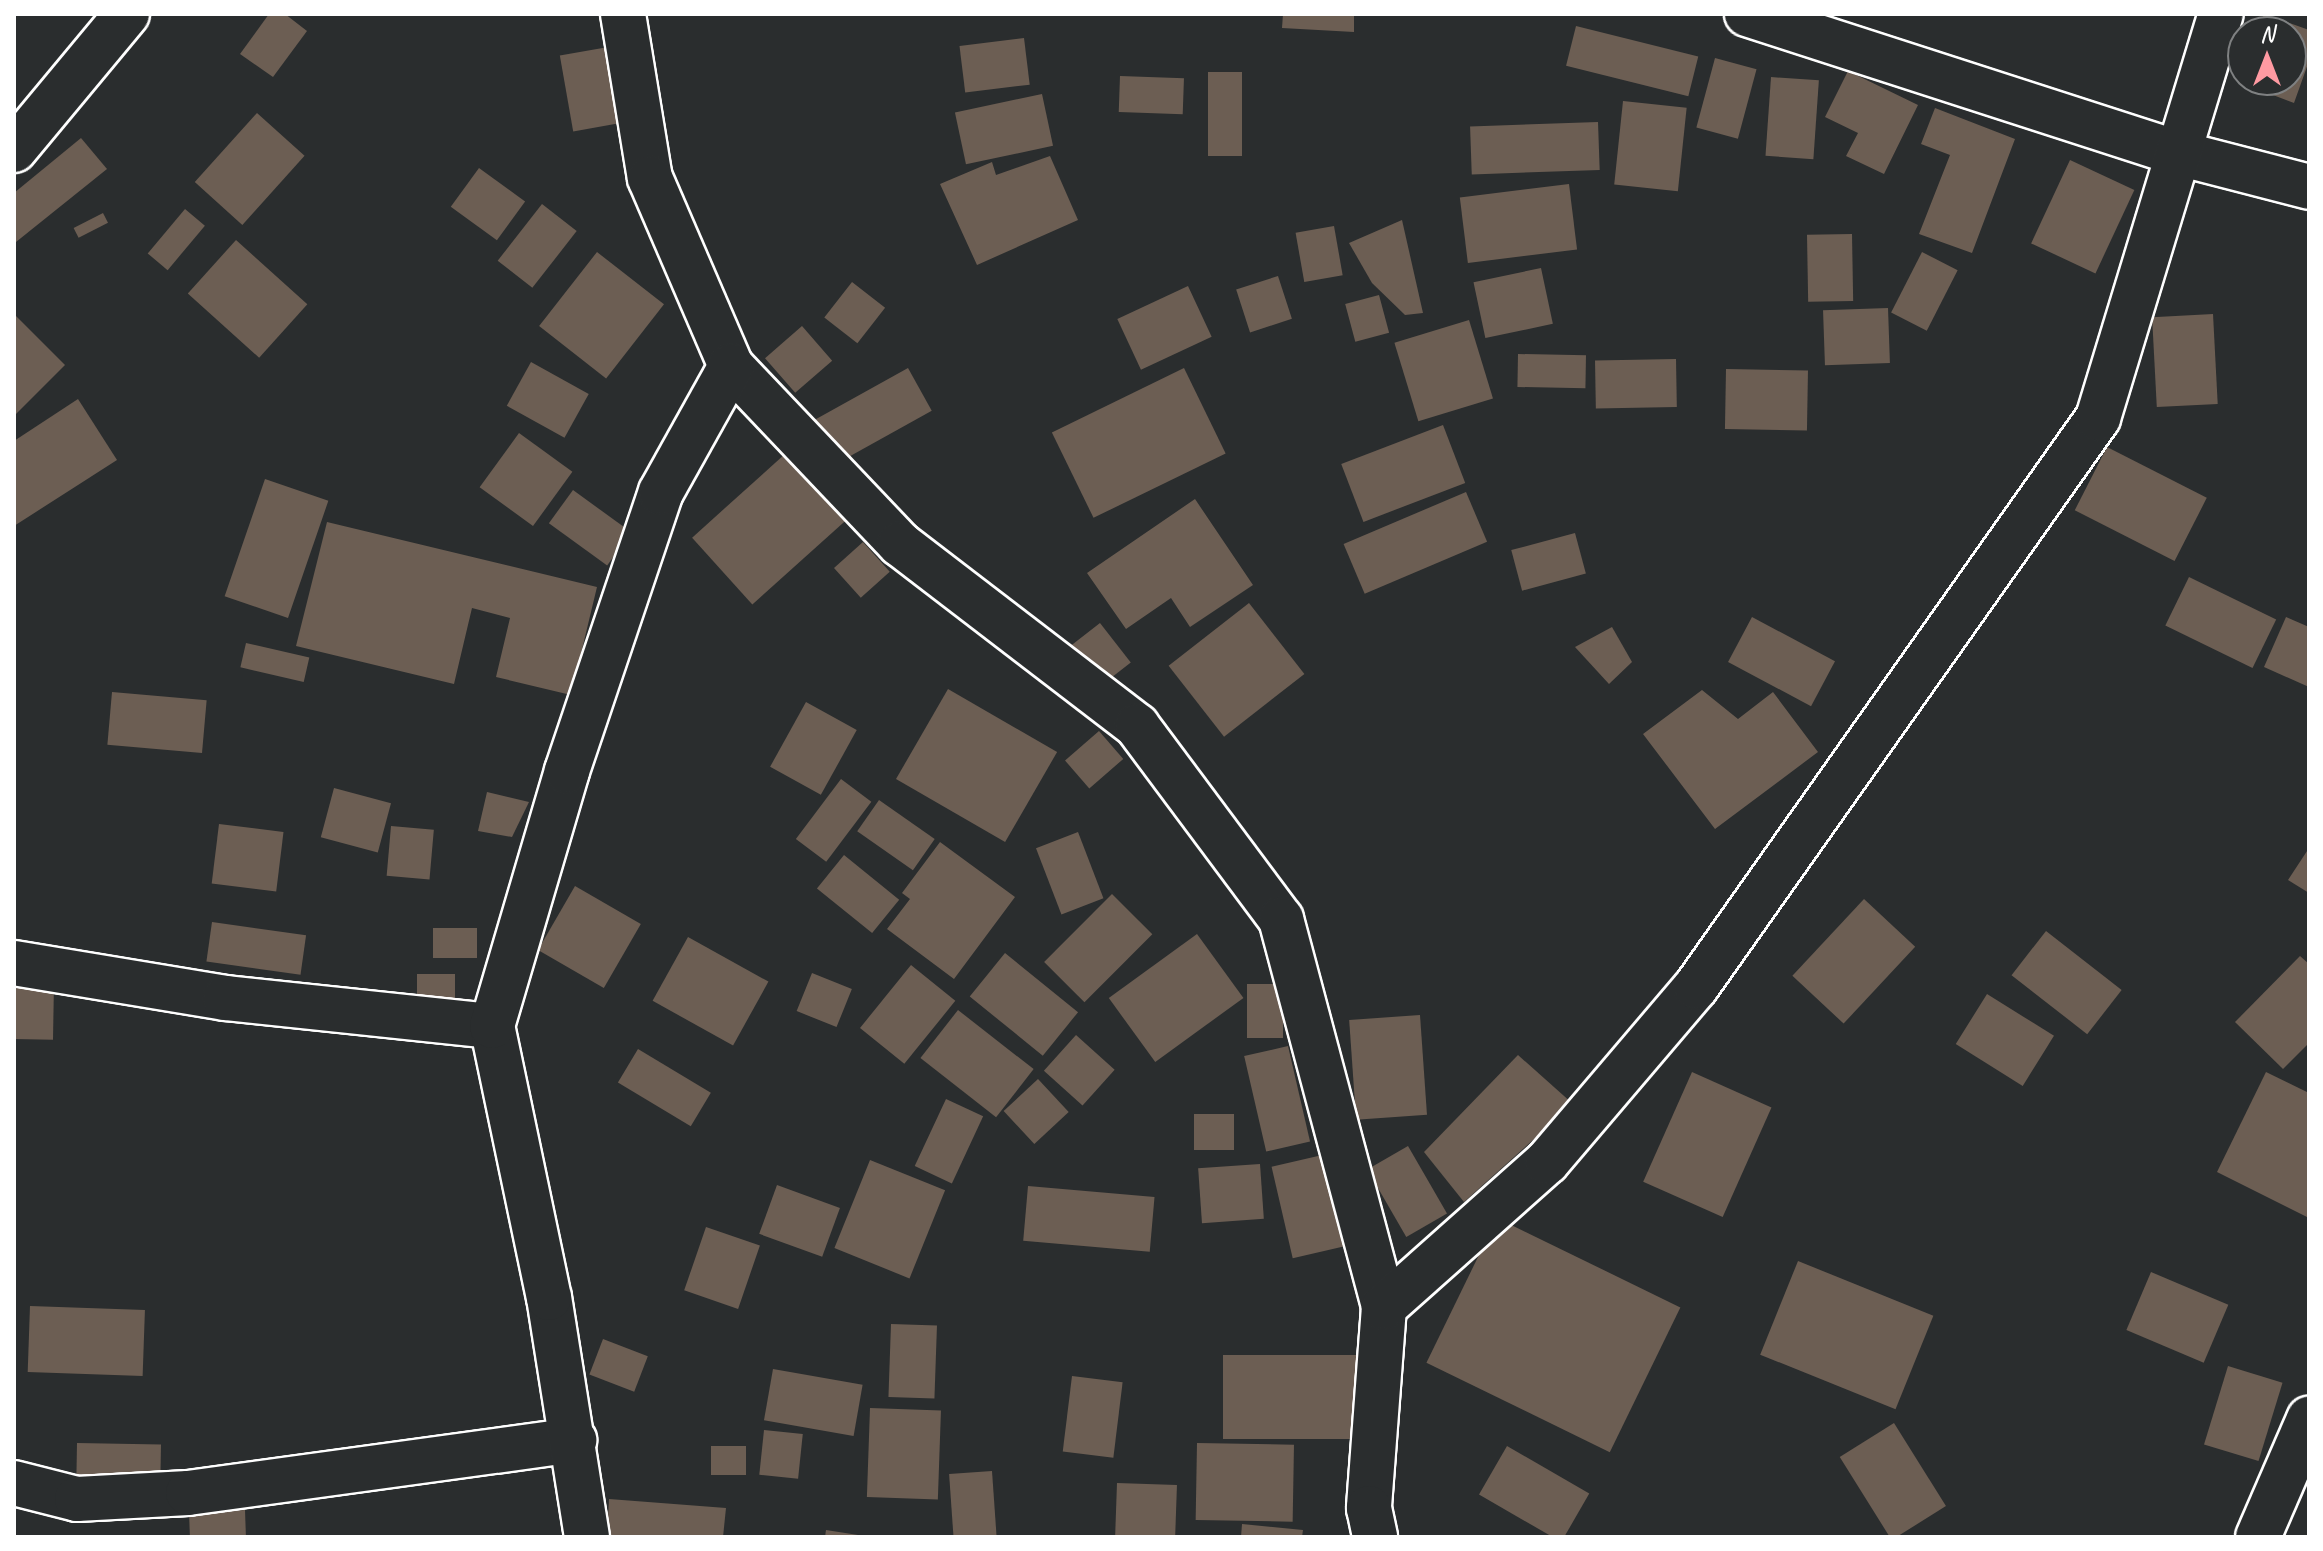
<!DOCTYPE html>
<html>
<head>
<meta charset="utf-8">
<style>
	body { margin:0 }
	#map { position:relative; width:2323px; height:1551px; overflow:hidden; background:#2a2d2e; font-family:Caveat,sans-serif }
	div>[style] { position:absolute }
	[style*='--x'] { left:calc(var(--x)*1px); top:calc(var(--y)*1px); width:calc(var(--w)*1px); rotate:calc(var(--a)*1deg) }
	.building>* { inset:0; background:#6c5e53; transform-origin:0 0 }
	.roads { filter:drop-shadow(2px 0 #fff) drop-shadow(-2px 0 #fff) drop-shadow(0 2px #fff) drop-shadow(0 -2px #fff) }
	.minor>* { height:44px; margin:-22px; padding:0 22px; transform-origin:22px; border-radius:22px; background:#2a2d2e }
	span { translate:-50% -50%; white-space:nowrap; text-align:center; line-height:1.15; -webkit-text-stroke:7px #2a2d2e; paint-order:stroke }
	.frame { position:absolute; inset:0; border:16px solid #fff; pointer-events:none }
	.north { position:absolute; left:2227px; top:16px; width:80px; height:80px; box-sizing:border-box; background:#2a2d2e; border:2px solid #7f8182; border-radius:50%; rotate:0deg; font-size:22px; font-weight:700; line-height:32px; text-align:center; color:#fff }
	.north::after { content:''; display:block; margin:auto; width:28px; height:36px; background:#ff9aa2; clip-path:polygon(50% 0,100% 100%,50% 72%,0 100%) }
</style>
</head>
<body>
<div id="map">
	<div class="building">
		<i style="clip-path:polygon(269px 14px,285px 14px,307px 31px,273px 77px,240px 54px)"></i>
		<i style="clip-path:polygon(1283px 14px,1354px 14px,1354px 32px,1282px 28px)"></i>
		<i style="clip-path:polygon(2264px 14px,2309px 30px,2309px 61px,2294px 103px,2239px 82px,2243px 72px,2243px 80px,2291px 80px,2291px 32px,2257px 32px)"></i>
		<i style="left:1576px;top:26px;width:126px;height:41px;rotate:14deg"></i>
		<i style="left:1024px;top:38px;width:47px;height:65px;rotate:83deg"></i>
		<i style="left:614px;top:46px;width:77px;height:55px;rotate:80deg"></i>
		<i style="left:1715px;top:58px;width:43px;height:72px;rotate:15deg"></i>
		<i style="clip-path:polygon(1848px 71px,1918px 105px,1884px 174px,1846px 156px,1858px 133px,1825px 117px)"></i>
		<i style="left:1242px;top:72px;width:84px;height:34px;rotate:90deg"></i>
		<i style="left:1120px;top:76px;width:64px;height:36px;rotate:2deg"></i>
		<i style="left:1771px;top:77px;width:48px;height:79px;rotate:4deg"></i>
		<i style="left:1042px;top:94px;width:53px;height:89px;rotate:78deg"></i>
		<i style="left:1623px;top:101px;width:64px;height:84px;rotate:6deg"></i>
		<i style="clip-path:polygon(1935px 108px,2015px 139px,1972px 253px,1919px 234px,1950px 155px,1921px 144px)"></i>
		<i style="left:257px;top:113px;width:64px;height:93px;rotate:42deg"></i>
		<i style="left:1598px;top:122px;width:48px;height:128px;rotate:88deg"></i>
		<i style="clip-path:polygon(81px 138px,107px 169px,16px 242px,14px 193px)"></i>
		<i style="clip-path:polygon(1050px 156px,1078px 220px,977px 265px,940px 184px,992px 162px,996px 175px)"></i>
		<i style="left:2070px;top:160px;width:71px;height:92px;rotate:25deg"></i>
		<i style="left:479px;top:168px;width:57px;height:48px;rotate:36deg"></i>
		<i style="left:1569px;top:184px;width:66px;height:110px;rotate:83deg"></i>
		<i style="left:542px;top:204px;width:44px;height:72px;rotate:38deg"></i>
		<i style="left:185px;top:209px;width:26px;height:58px;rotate:40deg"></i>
		<i style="left:103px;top:213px;width:11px;height:33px;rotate:63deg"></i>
		<i style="clip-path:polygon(1402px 220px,1423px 313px,1405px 315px,1372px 283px,1349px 243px)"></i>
		<i style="left:1334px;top:226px;width:50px;height:39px;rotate:80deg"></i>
		<i style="left:1852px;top:234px;width:67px;height:45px;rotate:89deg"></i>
		<i style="left:236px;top:240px;width:96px;height:72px;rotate:42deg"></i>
		<i style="left:597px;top:252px;width:85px;height:94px;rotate:38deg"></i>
		<i style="left:1922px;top:252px;width:40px;height:68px;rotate:27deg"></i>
		<i style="left:1541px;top:268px;width:57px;height:69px;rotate:78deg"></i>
		<i style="left:1278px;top:276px;width:45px;height:44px;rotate:72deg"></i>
		<i style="left:852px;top:282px;width:42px;height:45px;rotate:38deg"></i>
		<i style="left:1188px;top:286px;width:56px;height:78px;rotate:65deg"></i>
		<i style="left:1379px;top:295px;width:39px;height:35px;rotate:75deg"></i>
		<i style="left:1888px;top:308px;width:55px;height:65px;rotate:88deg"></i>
		<i style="clip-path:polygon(14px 314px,65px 365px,14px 416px)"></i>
		<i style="left:2213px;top:314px;width:90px;height:61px;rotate:87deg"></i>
		<i style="left:1469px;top:320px;width:82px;height:78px;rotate:73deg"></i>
		<i style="left:802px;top:326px;width:46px;height:49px;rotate:49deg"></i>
		<i style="left:1518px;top:354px;width:68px;height:33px;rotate:1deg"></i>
		<i style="left:1676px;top:359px;width:48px;height:81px;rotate:89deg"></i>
		<i style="left:531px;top:362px;width:66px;height:50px;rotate:29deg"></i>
		<i style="left:908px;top:368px;width:49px;height:106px;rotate:61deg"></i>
		<i style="left:1184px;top:368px;width:95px;height:147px;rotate:64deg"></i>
		<i style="left:1726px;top:369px;width:82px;height:60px;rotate:1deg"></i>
		<i style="clip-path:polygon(78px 399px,117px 460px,14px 526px,14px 441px)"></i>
		<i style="left:1443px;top:425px;width:62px;height:109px;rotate:69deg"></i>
		<i style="left:519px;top:433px;width:66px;height:67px;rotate:36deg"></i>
		<i style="left:2107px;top:447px;width:112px;height:71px;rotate:27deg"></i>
		<i style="left:785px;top:454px;width:90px;height:125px;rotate:48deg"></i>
		<i style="left:265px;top:479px;width:67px;height:124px;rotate:19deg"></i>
		<i style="left:573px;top:490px;width:72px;height:41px;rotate:36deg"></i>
		<i style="left:1466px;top:492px;width:54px;height:133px;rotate:67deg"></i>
		<i style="clip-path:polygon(1195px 499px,1253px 585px,1190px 627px,1171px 598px,1126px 629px,1087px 573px)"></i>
		<i style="clip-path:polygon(327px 522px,597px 587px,571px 695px,496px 677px,510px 618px,472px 608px,454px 684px,296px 646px)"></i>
		<i style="left:1575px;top:533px;width:42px;height:66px;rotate:75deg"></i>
		<i style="left:863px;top:542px;width:40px;height:39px;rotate:48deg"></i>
		<i style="left:2189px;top:577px;width:97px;height:54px;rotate:26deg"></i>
		<i style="left:1249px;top:603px;width:90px;height:102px;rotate:52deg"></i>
		<i style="left:1752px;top:617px;width:94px;height:51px;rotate:28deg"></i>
		<i style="clip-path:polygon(2286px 617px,2309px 627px,2309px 687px,2264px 667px)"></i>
		<i style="left:1100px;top:623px;width:50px;height:42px;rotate:52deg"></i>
		<i style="clip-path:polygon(1612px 627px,1632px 662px,1609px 684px,1575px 647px)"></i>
		<i style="left:246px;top:643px;width:65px;height:25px;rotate:13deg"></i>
		<i style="left:948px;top:689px;width:126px;height:104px;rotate:30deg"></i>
		<i style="clip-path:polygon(1702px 690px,1738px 719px,1773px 692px,1818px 752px,1715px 829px,1643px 734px)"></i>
		<i style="left:112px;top:692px;width:95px;height:53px;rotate:5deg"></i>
		<i style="left:806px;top:702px;width:58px;height:74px;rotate:29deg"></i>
		<i style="left:1099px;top:731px;width:37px;height:45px;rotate:49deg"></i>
		<i style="left:841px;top:779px;width:38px;height:75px;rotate:37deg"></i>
		<i style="left:334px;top:788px;width:59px;height:51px;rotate:15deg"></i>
		<i style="clip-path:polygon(487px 792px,529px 802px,512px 837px,478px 831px)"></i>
		<i style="left:879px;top:800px;width:68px;height:38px;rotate:35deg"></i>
		<i style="left:219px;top:824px;width:65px;height:60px;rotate:7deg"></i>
		<i style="left:391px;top:826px;width:43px;height:50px;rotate:5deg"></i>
		<i style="left:1078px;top:832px;width:71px;height:45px;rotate:69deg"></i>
		<i style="clip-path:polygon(940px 842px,1015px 897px,954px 979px,887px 929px,910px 899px,902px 893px)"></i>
		<i style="clip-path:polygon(2309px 848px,2309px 893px,2288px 880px)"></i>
		<i style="left:844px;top:855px;width:71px;height:43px;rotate:39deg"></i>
		<i style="left:575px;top:886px;width:76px;height:74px;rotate:30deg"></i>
		<i style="left:1112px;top:894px;width:57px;height:96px;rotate:45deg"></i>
		<i style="left:1864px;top:899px;width:70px;height:105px;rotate:43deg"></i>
		<i style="left:212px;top:922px;width:95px;height:40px;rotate:8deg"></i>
		<i style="left:433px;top:928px;width:44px;height:30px"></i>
		<i style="left:2046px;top:931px;width:96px;height:56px;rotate:38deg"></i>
		<i style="left:1197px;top:934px;width:79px;height:109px;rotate:54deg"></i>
		<i style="left:688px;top:937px;width:92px;height:73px;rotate:29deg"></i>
		<i style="left:1005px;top:953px;width:94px;height:56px;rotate:39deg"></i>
		<i style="clip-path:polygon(2300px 956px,2309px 964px,2309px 1043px,2283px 1069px,2235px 1022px)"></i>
		<i style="left:911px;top:965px;width:57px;height:81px;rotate:39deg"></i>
		<i style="left:812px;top:973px;width:43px;height:41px;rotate:22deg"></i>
		<i style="left:417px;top:974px;width:38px;height:30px"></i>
		<i style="left:14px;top:982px;width:40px;height:57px;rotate:1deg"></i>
		<i style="left:1283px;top:984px;width:54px;height:36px;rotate:90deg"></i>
		<i style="left:1987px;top:994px;width:79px;height:59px;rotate:32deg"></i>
		<i style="left:958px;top:1010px;width:96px;height:61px;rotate:38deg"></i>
		<i style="left:1420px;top:1015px;width:100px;height:71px;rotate:86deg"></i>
		<i style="left:1076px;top:1035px;width:52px;height:48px;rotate:42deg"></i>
		<i style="left:1288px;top:1046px;width:98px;height:45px;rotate:77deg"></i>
		<i style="left:638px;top:1049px;width:85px;height:39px;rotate:31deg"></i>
		<i style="clip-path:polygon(1518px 1055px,1573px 1104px,1464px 1202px,1424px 1152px)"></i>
		<i style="left:1692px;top:1072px;width:87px;height:120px;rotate:24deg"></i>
		<i style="clip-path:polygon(2266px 1072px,2309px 1093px,2309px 1218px,2217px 1172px)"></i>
		<i style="left:1038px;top:1079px;width:45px;height:47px;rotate:47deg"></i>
		<i style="left:946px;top:1099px;width:41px;height:74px;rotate:25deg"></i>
		<i style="left:1194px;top:1114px;width:40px;height:36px"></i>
		<i style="left:1408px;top:1146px;width:78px;height:47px;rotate:60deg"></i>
		<i style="left:1331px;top:1153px;width:94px;height:61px;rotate:77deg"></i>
		<i style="left:870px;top:1160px;width:81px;height:95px;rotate:22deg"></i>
		<i style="left:1260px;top:1164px;width:55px;height:62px;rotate:86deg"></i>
		<i style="left:777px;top:1185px;width:67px;height:52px;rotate:20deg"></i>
		<i style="left:1028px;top:1186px;width:127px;height:55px;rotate:5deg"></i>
		<i style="left:1497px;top:1218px;width:204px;height:161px;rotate:26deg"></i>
		<i style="left:706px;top:1227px;width:57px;height:67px;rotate:19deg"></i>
		<i style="left:1798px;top:1261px;width:146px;height:101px;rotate:22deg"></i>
		<i style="left:2151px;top:1272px;width:84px;height:63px;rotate:23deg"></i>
		<i style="left:30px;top:1306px;width:115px;height:66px;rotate:2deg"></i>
		<i style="left:891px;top:1324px;width:46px;height:73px;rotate:2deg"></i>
		<i style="left:603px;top:1339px;width:48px;height:38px;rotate:21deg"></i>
		<i style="left:1223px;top:1355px;width:136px;height:84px"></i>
		<i style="left:2228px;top:1366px;width:57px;height:82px;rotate:17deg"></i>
		<i style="left:773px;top:1369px;width:91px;height:52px;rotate:10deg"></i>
		<i style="left:1072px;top:1376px;width:51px;height:76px;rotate:7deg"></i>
		<i style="left:870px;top:1408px;width:71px;height:89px;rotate:2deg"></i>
		<i style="left:1894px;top:1423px;width:98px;height:64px;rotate:58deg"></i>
		<i style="left:764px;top:1430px;width:39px;height:45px;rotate:6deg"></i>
		<i style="left:77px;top:1443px;width:84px;height:40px;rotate:1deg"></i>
		<i style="left:1197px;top:1443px;width:97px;height:77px;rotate:1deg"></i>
		<i style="left:711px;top:1446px;width:35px;height:29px"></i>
		<i style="left:1507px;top:1446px;width:95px;height:56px;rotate:30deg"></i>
		<i style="left:992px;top:1471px;width:66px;height:43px;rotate:86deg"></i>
		<i style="left:1117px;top:1483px;width:60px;height:54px;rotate:2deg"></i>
		<i style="clip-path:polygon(609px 1499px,726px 1508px,723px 1537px,607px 1537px)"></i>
		<i style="left:245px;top:1510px;width:27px;height:56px;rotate:88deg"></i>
		<i style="clip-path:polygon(1242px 1524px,1303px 1530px,1302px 1537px,1241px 1537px)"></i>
		<i style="clip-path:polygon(826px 1530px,858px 1535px,858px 1537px,825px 1537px)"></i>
	</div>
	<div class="roads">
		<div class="minor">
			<i style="--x:623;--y:14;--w:166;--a:80.7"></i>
			<i style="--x:650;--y:178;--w:205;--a:66.7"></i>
			<i style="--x:731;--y:366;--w:245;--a:46.5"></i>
			<i style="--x:900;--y:544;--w:299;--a:37.5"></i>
			<i style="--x:1137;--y:726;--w:241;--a:53.3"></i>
			<i style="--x:1281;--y:919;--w:401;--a:75.1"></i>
			<i style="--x:1384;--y:1307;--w:202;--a:94.3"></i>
			<i style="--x:1369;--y:1508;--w:30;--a:78"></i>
			<i style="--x:1747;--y:14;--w:453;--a:17.9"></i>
			<i style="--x:2178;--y:153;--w:135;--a:14.5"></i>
			<i style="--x:14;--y:150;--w:177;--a:-50.3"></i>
			<i style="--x:14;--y:963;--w:214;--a:9.4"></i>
			<i style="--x:225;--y:998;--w:268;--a:6"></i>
			<i style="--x:1384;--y:1307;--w:218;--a:-41.7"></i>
			<i style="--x:1547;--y:1162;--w:230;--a:-49.6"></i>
			<i style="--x:1696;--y:987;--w:697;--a:-54.76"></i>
			<i style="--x:2098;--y:418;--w:422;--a:-73.1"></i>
			<i style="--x:14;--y:1483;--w:65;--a:14.3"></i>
			<i style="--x:77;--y:1499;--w:111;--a:-3.1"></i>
			<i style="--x:188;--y:1493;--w:390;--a:-7.8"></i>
			<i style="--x:587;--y:1537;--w:242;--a:-99"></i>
			<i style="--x:549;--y:1298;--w:278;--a:-101.8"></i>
			<i style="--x:492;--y:1026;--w:266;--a:-73.6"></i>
			<i style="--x:567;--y:771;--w:294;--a:-71.4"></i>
			<i style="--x:661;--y:492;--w:144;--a:-60.9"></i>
			<i style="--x:2258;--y:1537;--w:129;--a:-66.6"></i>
		</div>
	</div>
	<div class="frame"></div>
	<div class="north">N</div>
</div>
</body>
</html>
